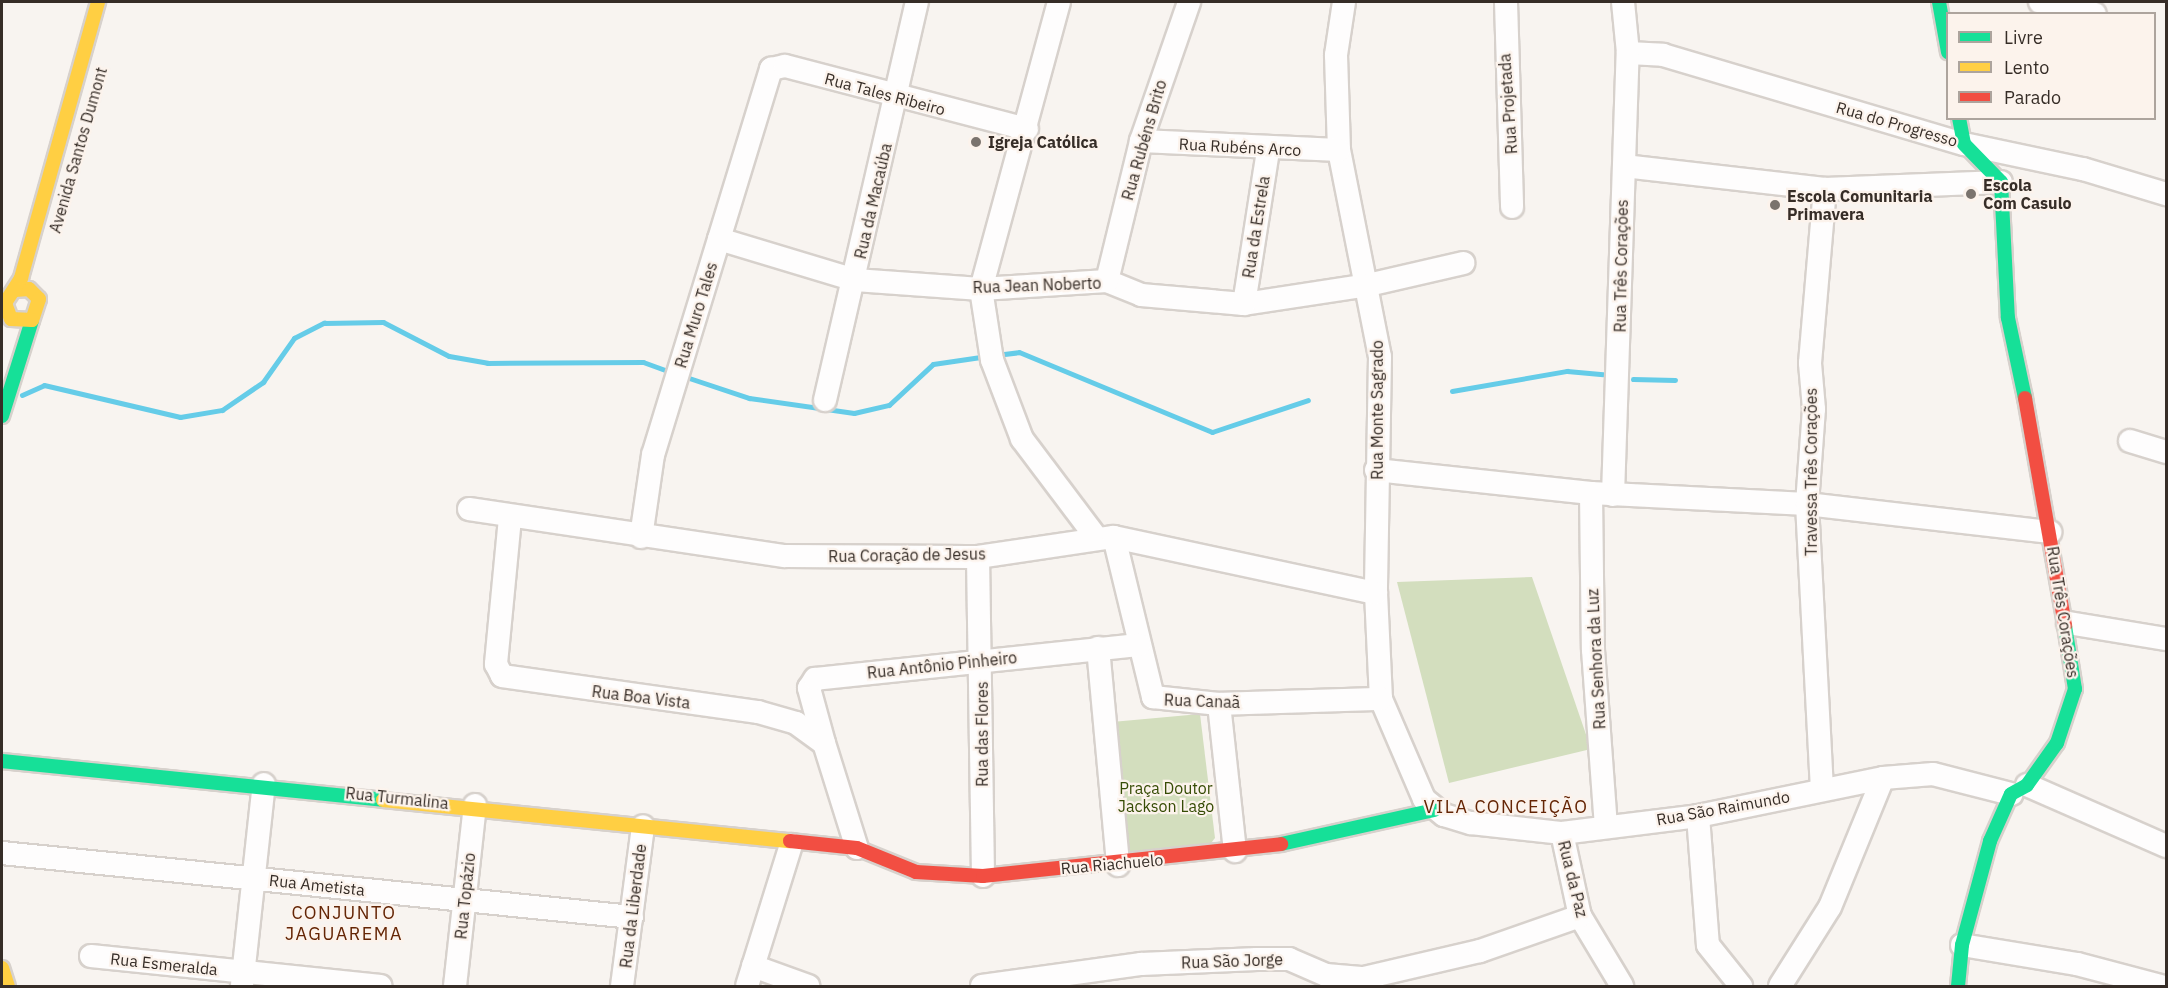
<!DOCTYPE html>
<html>
<head>
<meta charset="utf-8">
<style>
	body { margin:0 }
	#map { position:relative; width:2168px; height:988px; overflow:hidden; background:#f8f4f0; font-family:"IBM Plex Sans",sans-serif }
	div>[style] { position:absolute }
	[style*='--x'] { left:calc(var(--x)*1px); top:calc(var(--y)*1px); width:calc(var(--w)*1px); rotate:calc(var(--a)*1deg) }
	.green>* { inset:0; background:#d3debe }
	.stream>* { height:5px; margin:-2.5px; padding:0 2.5px; transform-origin:2.5px; border-radius:2.5px; background:#65cce8 }
	.roads { filter:drop-shadow(2px 0 #d7d1cc) drop-shadow(-2px 0 #d7d1cc) drop-shadow(0 2px #d7d1cc) drop-shadow(0 -2px #d7d1cc) }
	.street>* { height:22px; margin:-11px; padding:0 11px; transform-origin:11px; border-radius:11px; background:#fefdfd }
	.fast>* { height:14px; margin:-7px; padding:0 7px; transform-origin:7px; border-radius:7px; background:#16e098 }
	.slow>* { height:14px; margin:-7px; padding:0 7px; transform-origin:7px; border-radius:7px; background:#ffcf43 }
	.jam>* { height:14px; margin:-7px; padding:0 7px; transform-origin:7px; border-radius:7px; background:#f24e42 }
	.dots>* { width:16px; height:16px; translate:-50% -50%; box-sizing:border-box; border:3px solid #fcf3ec; border-radius:50% }
	span { translate:-50% -50%; white-space:nowrap; text-align:center; line-height:1.15; -webkit-text-stroke:4.5px #fcf3ec; paint-order:stroke }
	.street-label { font-size:16px; color:#362d27 }
	.poi-label { font-size:16px; color:#362d27; font-weight:700 }
	.left { translate:0 -50%; text-align:left }
	.park-label { font-size:16px; color:#364c05 }
	.neighbourhood-label { font-size:18px; color:#642505; letter-spacing:1.5px }
	.frame { position:absolute; inset:0; border:3px solid #362d27; pointer-events:none }
	.legend { position:absolute; left:1946px; top:12px; width:210px; height:108px; box-sizing:border-box; background:#fcf3ec; border:2px solid #ada49d; margin:0; padding:8px 10px; list-style:none; font-size:18px; color:#362d27 }
	.legend li { display:flex; align-items:center; gap:12px; height:30px }
	.legend b { width:30px; border:2px solid #ada49d }
</style>
</head>
<body>
<div id="map">
	<div class="green">
		<i style="clip-path:polygon(1532px 577px,1591px 749px,1449px 783px,1397px 582px)"></i>
		<i style="clip-path:polygon(1200px 714px,1215px 838px,1211px 843px,1131px 852px,1122px 844px,1112px 722px)"></i>
	</div>
	<div class="stream">
		<i style="--x:996;--y:355;--w:23;--a:-7"></i>
		<i style="--x:1019;--y:352;--w:209;--a:22.5"></i>
		<i style="--x:1212;--y:432;--w:101;--a:-18.4"></i>
		<i style="--x:683;--y:376;--w:70;--a:18.4"></i>
		<i style="--x:749;--y:398;--w:106;--a:8.1"></i>
		<i style="--x:854;--y:413;--w:36;--a:-13"></i>
		<i style="--x:889;--y:405;--w:60;--a:-43"></i>
		<i style="--x:933;--y:364;--w:55;--a:-8.4"></i>
		<i style="--x:1633;--y:379;--w:42;--a:1.4"></i>
		<i style="--x:1452;--y:391;--w:117;--a:-9.9"></i>
		<i style="--x:1567;--y:371;--w:36;--a:5"></i>
		<i style="--x:22;--y:395;--w:24;--a:-24"></i>
		<i style="--x:44;--y:385;--w:140;--a:13.2"></i>
		<i style="--x:180;--y:417;--w:43;--a:-9.5"></i>
		<i style="--x:222;--y:410;--w:50;--a:-34.3"></i>
		<i style="--x:263;--y:382;--w:54;--a:-54.8"></i>
		<i style="--x:294;--y:338;--w:34;--a:-27"></i>
		<i style="--x:324;--y:323;--w:59;--a:-1"></i>
		<i style="--x:383;--y:322;--w:74;--a:27.3"></i>
		<i style="--x:449;--y:356;--w:39;--a:10"></i>
		<i style="--x:487;--y:363;--w:156;--a:-0.4"></i>
		<i style="--x:643;--y:362;--w:30;--a:20"></i>
	</div>
	<div class="roads">
		<div class="street">
			<i style="--x:1059;--y:2;--w:297;--a:105.2"></i>
			<i style="--x:981;--y:289;--w:72;--a:81.2"></i>
			<i style="--x:992;--y:360;--w:85;--a:69.2"></i>
			<i style="--x:1022;--y:439;--w:121;--a:53"></i>
			<i style="--x:1344;--y:2;--w:54;--a:98.6"></i>
			<i style="--x:1336;--y:55;--w:95;--a:88.2"></i>
			<i style="--x:1339;--y:150;--w:211;--a:78.8"></i>
			<i style="--x:1380;--y:357;--w:236;--a:91"></i>
			<i style="--x:1376;--y:593;--w:106;--a:87.3"></i>
			<i style="--x:1381;--y:699;--w:109;--a:66.7"></i>
			<i style="--x:1424;--y:799;--w:26;--a:39"></i>
			<i style="--x:1444;--y:815;--w:28;--a:17"></i>
			<i style="--x:1471;--y:823;--w:92;--a:6.3"></i>
			<i style="--x:1562;--y:833;--w:137;--a:-7.1"></i>
			<i style="--x:1698;--y:816;--w:189;--a:-11.6"></i>
			<i style="--x:1883;--y:778;--w:50;--a:-4.6"></i>
			<i style="--x:1933;--y:774;--w:81;--a:14.4"></i>
			<i style="--x:1506;--y:2;--w:205;--a:88.3"></i>
			<i style="--x:2040;--y:2;--w:56;--a:12.3"></i>
			<i style="--x:1628;--y:53;--w:35;--a:3"></i>
			<i style="--x:1663;--y:55;--w:314;--a:16.5"></i>
			<i style="--x:1964;--y:144;--w:122;--a:11.9"></i>
			<i style="--x:2083;--y:169;--w:87;--a:16.8"></i>
			<i style="--x:1141;--y:141;--w:198;--a:2.6"></i>
			<i style="--x:1624;--y:166;--w:202;--a:6.5"></i>
			<i style="--x:1825;--y:189;--w:176;--a:-2.3"></i>
			<i style="--x:719;--y:239;--w:142;--a:16.8"></i>
			<i style="--x:855;--y:280;--w:126;--a:4.1"></i>
			<i style="--x:981;--y:289;--w:126;--a:-3.6"></i>
			<i style="--x:1107;--y:281;--w:37;--a:22"></i>
			<i style="--x:1141;--y:295;--w:103;--a:5"></i>
			<i style="--x:1244;--y:304;--w:125;--a:-8.7"></i>
			<i style="--x:1368;--y:285;--w:98;--a:-13"></i>
			<i style="--x:1107;--y:281;--w:144;--a:-76.3"></i>
			<i style="--x:1141;--y:141;--w:147;--a:-70.9"></i>
			<i style="--x:1244;--y:304;--w:156;--a:-81.1"></i>
			<i style="--x:825;--y:400;--w:408;--a:-77"></i>
			<i style="--x:2130;--y:441;--w:38;--a:17"></i>
			<i style="--x:1376;--y:470;--w:216;--a:6.1"></i>
			<i style="--x:1591;--y:493;--w:216;--a:2.9"></i>
			<i style="--x:1807;--y:504;--w:245;--a:6.6"></i>
			<i style="--x:1591;--y:493;--w:157;--a:89.3"></i>
			<i style="--x:1593;--y:650;--w:175;--a:85.8"></i>
			<i style="--x:1613;--y:495;--w:442;--a:-88.1"></i>
			<i style="--x:1628;--y:53;--w:51;--a:-95.6"></i>
			<i style="--x:469;--y:509;--w:319;--a:8.5"></i>
			<i style="--x:785;--y:556;--w:193;--a:0.3"></i>
			<i style="--x:978;--y:557;--w:137;--a:-8.4"></i>
			<i style="--x:1114;--y:537;--w:268;--a:12.1"></i>
			<i style="--x:510;--y:518;--w:147;--a:95.5"></i>
			<i style="--x:496;--y:664;--w:13;--a:63"></i>
			<i style="--x:502;--y:676;--w:259;--a:8"></i>
			<i style="--x:758;--y:712;--w:40;--a:16"></i>
			<i style="--x:796;--y:723;--w:34;--a:36"></i>
			<i style="--x:824;--y:743;--w:110;--a:72.6"></i>
			<i style="--x:641;--y:537;--w:83;--a:-81.7"></i>
			<i style="--x:653;--y:455;--w:404;--a:-73"></i>
			<i style="--x:771;--y:69;--w:14;--a:-12"></i>
			<i style="--x:785;--y:66;--w:250;--a:14.6"></i>
			<i style="--x:1114;--y:537;--w:165;--a:76.3"></i>
			<i style="--x:1153;--y:697;--w:66;--a:6.1"></i>
			<i style="--x:1219;--y:704;--w:162;--a:-1.8"></i>
			<i style="--x:978;--y:557;--w:319;--a:89.1"></i>
			<i style="--x:2068;--y:623;--w:99;--a:9.3"></i>
			<i style="--x:1098;--y:648;--w:218;--a:84.7"></i>
			<i style="--x:1219;--y:704;--w:148;--a:83.8"></i>
			<i style="--x:824;--y:743;--w:57;--a:-105.3"></i>
			<i style="--x:809;--y:688;--w:11;--a:-56"></i>
			<i style="--x:815;--y:679;--w:326;--a:-6"></i>
			<i style="--x:2027;--y:785;--w:152;--a:23.7"></i>
			<i style="--x:1822;--y:790;--w:286;--a:-93"></i>
			<i style="--x:1807;--y:504;--w:95;--a:-85.8"></i>
			<i style="--x:1814;--y:409;--w:46;--a:-95"></i>
			<i style="--x:1810;--y:363;--w:175;--a:-85.1"></i>
			<i style="--x:1698;--y:816;--w:129;--a:85.6"></i>
			<i style="--x:1708;--y:945;--w:53;--a:51.2"></i>
			<i style="--x:1562;--y:833;--w:85;--a:77.8"></i>
			<i style="--x:1580;--y:916;--w:82;--a:59"></i>
			<i style="--x:2;--y:853;--w:633;--a:5.8"></i>
			<i style="--x:1962;--y:945;--w:117;--a:9.4"></i>
			<i style="--x:2077;--y:964;--w:87;--a:14.7"></i>
			<i style="--x:91;--y:956;--w:291;--a:5.9"></i>
			<i style="--x:753;--y:966;--w:59;--a:20"></i>
			<i style="--x:242;--y:985;--w:202;--a:-83.8"></i>
			<i style="--x:455;--y:986;--w:182;--a:-83.7"></i>
			<i style="--x:622;--y:986;--w:161;--a:-82.5"></i>
			<i style="--x:747;--y:986;--w:148;--a:-72.7"></i>
			<i style="--x:982;--y:986;--w:161;--a:-7.9"></i>
			<i style="--x:1141;--y:964;--w:116;--a:-2.5"></i>
			<i style="--x:1257;--y:959;--w:32;--a:0"></i>
			<i style="--x:1289;--y:959;--w:40;--a:23.4"></i>
			<i style="--x:1326;--y:975;--w:38;--a:5"></i>
			<i style="--x:1364;--y:978;--w:119;--a:-13.1"></i>
			<i style="--x:1480;--y:951;--w:106;--a:-19.3"></i>
			<i style="--x:1780;--y:986;--w:93;--a:-57.7"></i>
			<i style="--x:1830;--y:907;--w:139;--a:-67.7"></i>
		</div>
		<div class="fast">
			<i style="--x:1939;--y:2;--w:51;--a:79.8"></i>
			<i style="--x:1959;--y:118;--w:26;--a:79"></i>
			<i style="--x:1964;--y:144;--w:53;--a:45.8"></i>
			<i style="--x:2001;--y:182;--w:136;--a:87.1"></i>
			<i style="--x:2008;--y:318;--w:82;--a:78"></i>
			<i style="--x:2;--y:416;--w:101;--a:-72.6"></i>
			<i style="--x:2;--y:761;--w:383;--a:5.8"></i>
			<i style="--x:1281;--y:844;--w:157;--a:-12.5"></i>
			<i style="--x:1958;--y:986;--w:41;--a:-84.4"></i>
			<i style="--x:1962;--y:945;--w:108;--a:-74.9"></i>
			<i style="--x:1990;--y:841;--w:51;--a:-65.9"></i>
			<i style="--x:2011;--y:794;--w:18;--a:-29"></i>
			<i style="--x:2027;--y:785;--w:52;--a:-54.5"></i>
			<i style="--x:2057;--y:743;--w:57;--a:-71.6"></i>
			<i style="--x:2075;--y:689;--w:64;--a:-99"></i>
		</div>
		<div class="slow">
			<i style="--x:15;--y:290;--w:14;--a:-4"></i>
			<i style="--x:29;--y:289;--w:14;--a:45"></i>
			<i style="--x:39;--y:299;--w:22;--a:108"></i>
			<i style="--x:32;--y:320;--w:21;--a:-177"></i>
			<i style="--x:11;--y:319;--w:17;--a:-111"></i>
			<i style="--x:5;--y:303;--w:30;--a:-57"></i>
			<i style="--x:21;--y:278;--w:287;--a:-74.4"></i>
			<i style="--x:383;--y:800;--w:409;--a:5.8"></i>
			<i style="--x:2;--y:968;--w:19;--a:72"></i>
		</div>
		<div class="jam">
			<i style="--x:2025;--y:398;--w:231;--a:80"></i>
			<i style="--x:790;--y:841;--w:67;--a:6"></i>
			<i style="--x:857;--y:848;--w:64;--a:22.1"></i>
			<i style="--x:916;--y:872;--w:67;--a:3.4"></i>
			<i style="--x:983;--y:876;--w:300;--a:-6.1"></i>
		</div>
	</div>
	<div class="dots">
		<i style="left:976px;top:142px;background:#7a736d"></i>
		<i style="left:1971px;top:194px;background:#7a736d"></i>
		<i style="left:1775px;top:205px;background:#7a736d"></i>
	</div>
	<div class="street-label">
		<span style="left:885px;top:94px;rotate:15deg">Rua Tales Ribeiro</span>
		<span style="left:1508px;top:104px;rotate:-94deg">Rua Projetada</span>
		<span style="left:1897px;top:124px;rotate:16deg">Rua do Progresso</span>
		<span style="left:1144px;top:140px;rotate:-74deg">Rua Rubéns Brito</span>
		<span style="left:1240px;top:147px;rotate:3deg">Rua Rubéns Arco</span>
		<span style="left:78px;top:150px;rotate:-74deg">Avenida Santos Dumont</span>
		<span style="left:873px;top:201px;rotate:-77deg">Rua da Macaúba</span>
		<span style="left:1256px;top:227px;rotate:-81deg">Rua da Estrela</span>
		<span style="left:1621px;top:266px;rotate:-89deg">Rua Três Corações</span>
		<span style="left:1037px;top:285px;rotate:-2deg">Rua Jean Noberto</span>
		<span style="left:696px;top:315px;rotate:-73deg">Rua Muro Tales</span>
		<span style="left:1377px;top:410px;rotate:-90deg">Rua Monte Sagrado</span>
		<span style="left:1811px;top:472px;rotate:-90deg">Travessa Três Corações</span>
		<span style="left:907px;top:555px;rotate:-1deg">Rua Coração de Jesus</span>
		<span style="left:2063px;top:612px;rotate:81deg">Rua Três Corações</span>
		<span style="left:1596px;top:659px;rotate:-93deg">Rua Senhora da Luz</span>
		<span style="left:942px;top:665px;rotate:-6deg">Rua Antônio Pinheiro</span>
		<span style="left:641px;top:697px;rotate:7deg">Rua Boa Vista</span>
		<span style="left:1202px;top:701px;rotate:2deg">Rua Canaã</span>
		<span style="left:982px;top:734px;rotate:-90deg">Rua das Flores</span>
		<span style="left:397px;top:798px;rotate:6deg">Rua Turmalina</span>
		<span style="left:1723px;top:808px;rotate:-10deg">Rua São Raimundo</span>
		<span style="left:1112px;top:864px;rotate:-5deg">Rua Riachuelo</span>
		<span style="left:1573px;top:879px;rotate:76deg">Rua da Paz</span>
		<span style="left:317px;top:885px;rotate:6deg">Rua Ametista</span>
		<span style="left:465px;top:896px;rotate:-84deg">Rua Topázio</span>
		<span style="left:633px;top:906px;rotate:-83deg">Rua da Liberdade</span>
		<span style="left:1232px;top:961px;rotate:-2deg">Rua São Jorge</span>
		<span style="left:164px;top:964px;rotate:6deg">Rua Esmeralda</span>
	</div>
	<div class="poi-label">
		<span class="left" style="left:988px;top:142px">Igreja Católica</span>
		<span class="left" style="left:1983px;top:194px">Escola<br>Com Casulo</span>
		<span class="left" style="left:1787px;top:205px">Escola Comunitaria<br>Primavera</span>
	</div>
	<div class="park-label">
		<span style="left:1166px;top:797px">Praça Doutor<br>Jackson Lago</span>
	</div>
	<div class="neighbourhood-label">
		<span style="left:1506px;top:807px">VILA CONCEIÇÃO</span>
		<span style="left:344px;top:924px">CONJUNTO<br>JAGUAREMA</span>
	</div>
	<div class="frame"></div>
	<ul class="legend">
	<li><b style="height:8px;background:#16e098"></b>Livre</li>
	<li><b style="height:8px;background:#ffcf43"></b>Lento</li>
	<li><b style="height:8px;background:#f24e42"></b>Parado</li>
	</ul>
</div>
</body>
</html>
